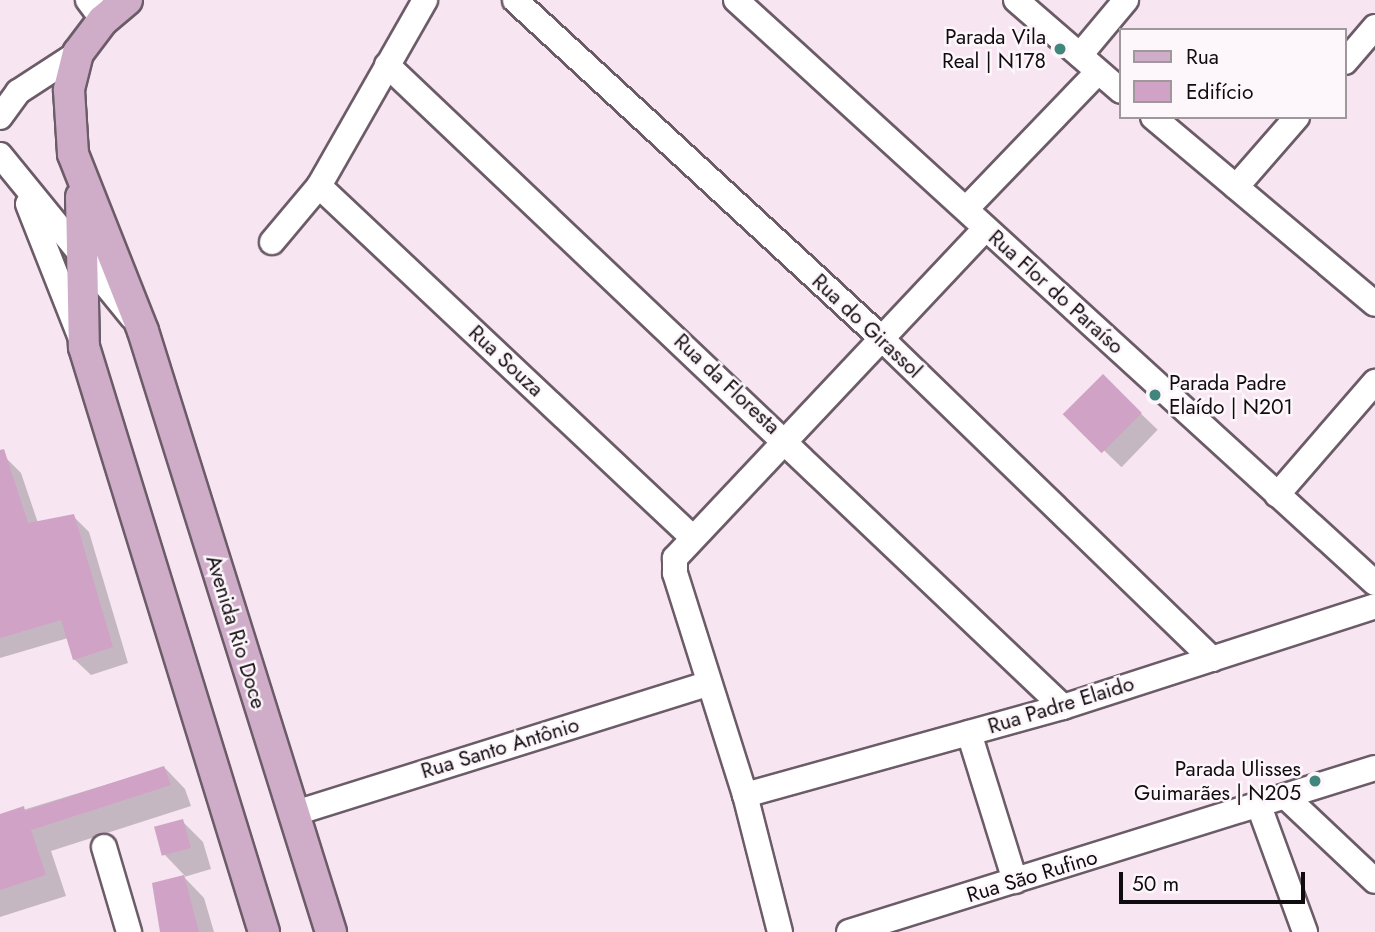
<!DOCTYPE html>
<html>
<head>
<meta charset="utf-8">
<style>
	body { margin:0 }
	#map { position:relative; width:1375px; height:932px; overflow:hidden; background:#f7e5f2; font-family:Jost,sans-serif }
	div>[style] { position:absolute }
	[style*='--x'] { left:calc(var(--x)*1px); top:calc(var(--y)*1px); width:calc(var(--w)*1px); rotate:calc(var(--a)*1deg) }
	.shadow>* { inset:0; background:#0003; transform-origin:0 0 }
	.building>* { inset:0; background:#d0a2c6; transform-origin:0 0 }
	.roads { filter:drop-shadow(2px 0 #6b5c68) drop-shadow(-2px 0 #6b5c68) drop-shadow(0 2px #6b5c68) drop-shadow(0 -2px #6b5c68) }
	.minor>* { height:24px; margin:-12px; padding:0 12px; transform-origin:12px; border-radius:12px; background:#fff }
	.major>* { height:30px; margin:-15px; padding:0 15px; transform-origin:15px; border-radius:15px; background:#cfadc9 }
	.dots>* { width:19px; height:19px; translate:-50% -50%; box-sizing:border-box; border:4px solid #fdf6fb; border-radius:50% }
	span { translate:-50% -50%; white-space:nowrap; text-align:center; line-height:1.15; -webkit-text-stroke:5px #fdf6fb; paint-order:stroke }
	.poi-label { font-size:21px; color:#100b0f }
	.right { translate:-100% -50%; text-align:right }
	.left { translate:0 -50%; text-align:left }
	.street-label { font-size:21px; color:#100b0f }
	.legend { position:absolute; left:1119px; top:28px; width:228px; height:91px; box-sizing:border-box; background:#fdf6fb; border:2px solid #9e989d; margin:0; padding:9px 12px; list-style:none; font-size:21px; color:#100b0f }
	.legend li { display:flex; align-items:center; gap:14px; height:35px }
	.legend b { width:35px; border:2px solid #9e989d }
	.scale { position:absolute; left:1119px; top:872px; width:186px; height:32px; box-sizing:border-box; border:4px solid #100b0f; border-top:0; padding-left:9px; font-size:21px; line-height:24px; white-space:nowrap; color:#100b0f; -webkit-text-stroke:5px #fdf6fb; paint-order:stroke }
</style>
</head>
<body>
<div id="map">
	<div class="shadow">
		<i style="left:1103px;top:377px;width:76px;height:52px;rotate:44deg"></i>
		<i style="clip-path:polygon(5px 457px,21px 473px,38px 523px,73px 516px,89px 532px,128px 663px,91px 675px,74px 659px,68px 638px,0 658px,0 459px)"></i>
		<i style="clip-path:polygon(164px 767px,185px 789px,191px 806px,51px 851px,66px 896px,0 917px,0 817px)"></i>
		<i style="clip-path:polygon(182px 821px,203px 842px,211px 869px,184px 877px,204px 898px,214px 932px,162px 932px,155px 884px,185px 876px,165px 855px)"></i>
	</div>
	<div class="building">
		<i style="left:1103px;top:374px;width:55px;height:57px;rotate:45deg"></i>
		<i style="clip-path:polygon(4px 449px,28px 523px,74px 514px,113px 647px,73px 660px,61px 620px,0 638px,0 450px)"></i>
		<i style="clip-path:polygon(164px 766px,171px 785px,31px 830px,46px 875px,0 890px,0 814px,24px 806px,25px 811px)"></i>
		<i style="left:183px;top:819px;width:30px;height:30px;rotate:75deg"></i>
		<i style="clip-path:polygon(184px 875px,199px 932px,160px 932px,152px 883px)"></i>
	</div>
	<div class="roads">
		<div class="minor">
			<i style="--x:88;--y:0;--w:25;--a:53"></i>
			<i style="--x:515;--y:0;--w:500;--a:42.7"></i>
			<i style="--x:882;--y:339;--w:460;--a:44.1"></i>
			<i style="--x:736;--y:0;--w:865;--a:42.38"></i>
			<i style="--x:1016;--y:0;--w:139;--a:40.9"></i>
			<i style="--x:1080;--y:55;--w:72;--a:-50.1"></i>
			<i style="--x:1345;--y:62;--w:46;--a:-49.4"></i>
			<i style="--x:387;--y:65;--w:932;--a:43.52"></i>
			<i style="--x:0;--y:117;--w:31;--a:-54"></i>
			<i style="--x:18;--y:92;--w:72;--a:-33"></i>
			<i style="--x:1153;--y:117;--w:290;--a:40.1"></i>
			<i style="--x:0;--y:155;--w:209;--a:50.8"></i>
			<i style="--x:319;--y:186;--w:512;--a:43.26"></i>
			<i style="--x:1236;--y:187;--w:93;--a:-48.9"></i>
			<i style="--x:28;--y:204;--w:142;--a:68.5"></i>
			<i style="--x:966;--y:209;--w:190;--a:-46.1"></i>
			<i style="--x:272;--y:242;--w:73;--a:-50"></i>
			<i style="--x:319;--y:186;--w:214;--a:-60.3"></i>
			<i style="--x:1277;--y:495;--w:150;--a:-49.1"></i>
			<i style="--x:969;--y:733;--w:155;--a:72.7"></i>
			<i style="--x:745;--y:795;--w:330;--a:-15.5"></i>
			<i style="--x:1063;--y:707;--w:328;--a:-17.9"></i>
			<i style="--x:1286;--y:797;--w:122;--a:43.3"></i>
			<i style="--x:1259;--y:806;--w:134;--a:69.9"></i>
			<i style="--x:292;--y:814;--w:437;--a:-17.4"></i>
			<i style="--x:104;--y:847;--w:89;--a:73.6"></i>
			<i style="--x:780;--y:932;--w:141;--a:-104.3"></i>
			<i style="--x:745;--y:795;--w:233;--a:-107.5"></i>
			<i style="--x:675;--y:573;--w:15;--a:-90"></i>
			<i style="--x:675;--y:558;--w:453;--a:-46.7"></i>
			<i style="--x:849;--y:932;--w:551;--a:-17.32"></i>
		</div>
		<div class="major">
			<i style="--x:127;--y:0;--w:31;--a:140"></i>
			<i style="--x:103;--y:20;--w:41;--a:127.1"></i>
			<i style="--x:78;--y:53;--w:38;--a:104"></i>
			<i style="--x:69;--y:90;--w:64;--a:86.4"></i>
			<i style="--x:73;--y:154;--w:190;--a:68.4"></i>
			<i style="--x:143;--y:331;--w:630;--a:72.63"></i>
			<i style="--x:81;--y:197;--w:150;--a:88.9"></i>
			<i style="--x:84;--y:347;--w:612;--a:72.9"></i>
		</div>
	</div>
	<div class="dots">
		<i style="left:1060px;top:49px;background:#41867d"></i>
		<i style="left:1155px;top:395px;background:#41867d"></i>
		<i style="left:1315px;top:781px;background:#41867d"></i>
	</div>
	<div class="poi-label">
		<span class="right" style="left:1046px;top:49px">Parada Vila<br>Real | N178</span>
		<span class="left" style="left:1169px;top:395px">Parada Padre<br>Elaído | N201</span>
		<span class="right" style="left:1301px;top:781px">Parada Ulisses<br>Guimarães | N205</span>
	</div>
	<div class="street-label">
		<span style="left:1056px;top:292px;rotate:42deg">Rua Flor do Paraíso</span>
		<span style="left:867px;top:326px;rotate:43deg">Rua do Girassol</span>
		<span style="left:506px;top:361px;rotate:43deg">Rua Souza</span>
		<span style="left:727px;top:384px;rotate:43deg">Rua da Floresta</span>
		<span style="left:236px;top:632px;rotate:73deg">Avenida Rio Doce</span>
		<span style="left:1061px;top:705px;rotate:-17deg">Rua Padre Elaido</span>
		<span style="left:500px;top:748px;rotate:-17deg">Rua Santo Antônio</span>
		<span style="left:1032px;top:876px;rotate:-17deg">Rua São Rufino</span>
	</div>
	<ul class="legend">
	<li><b style="height:9px;background:#cfadc9"></b>Rua</li>
	<li><b style="height:19px;background:#d0a2c6"></b>Edifício</li>
	</ul>
	<div class="scale">50 m</div>
</div>
</body>
</html>
